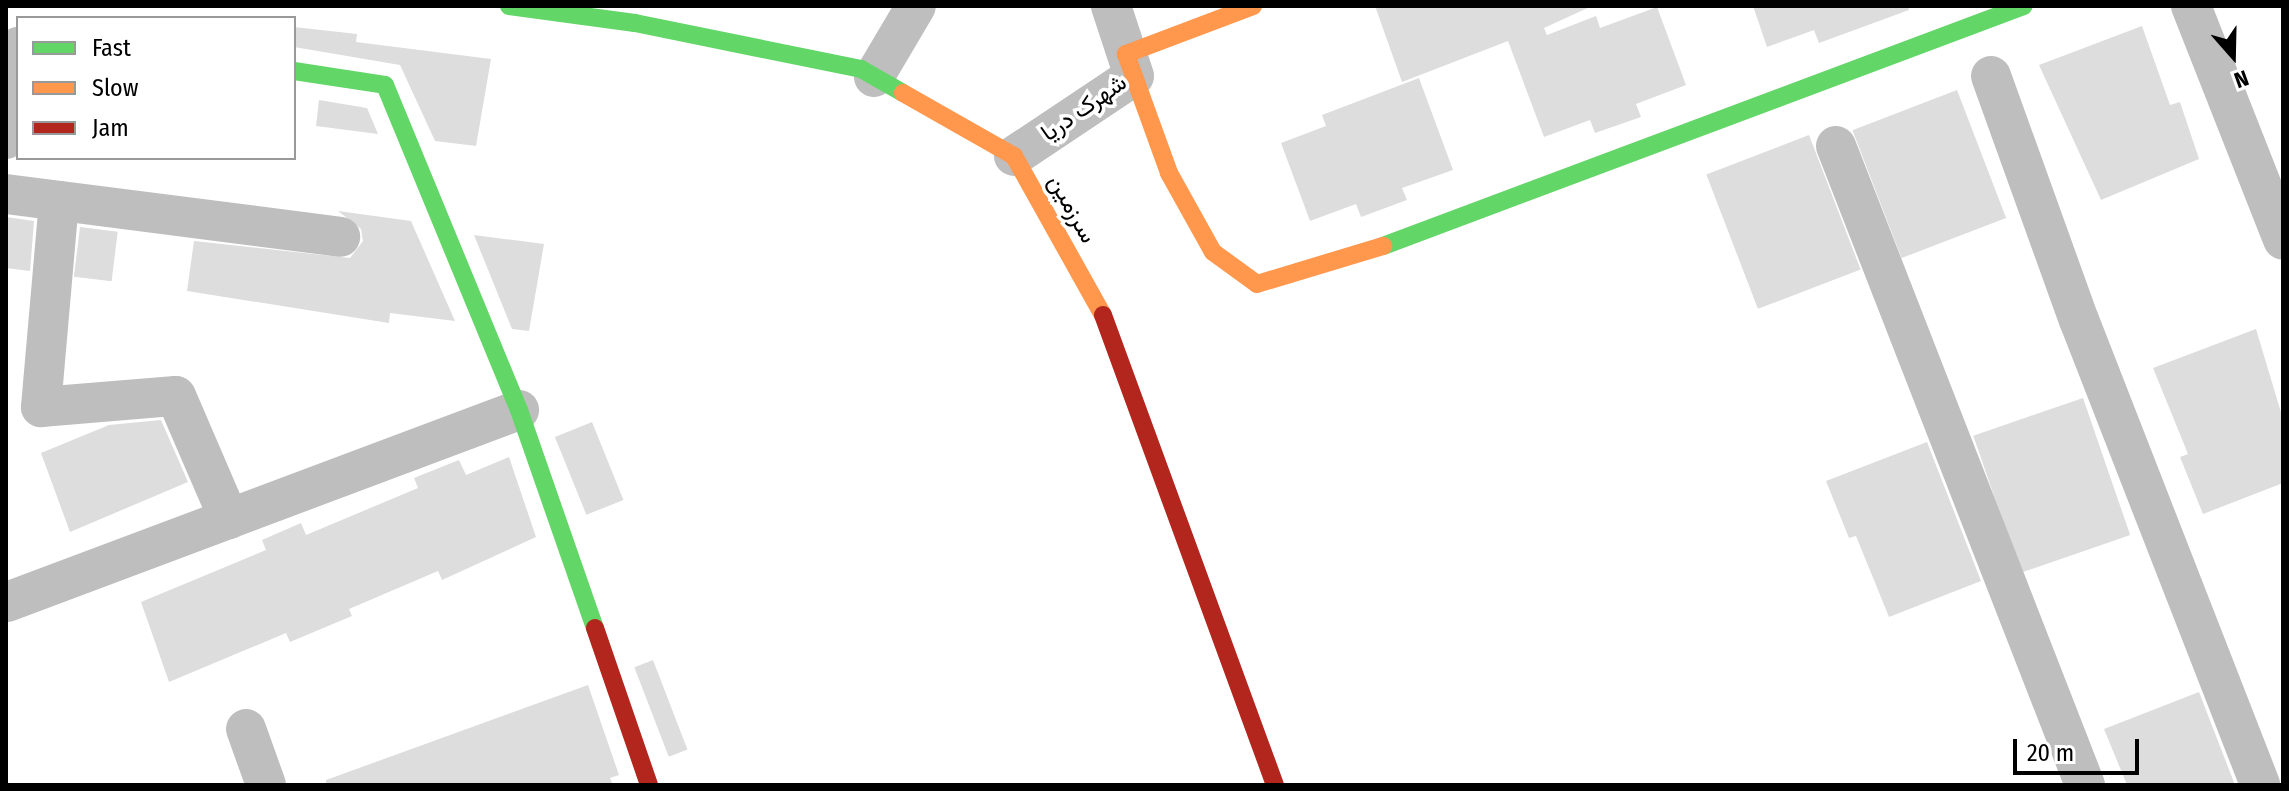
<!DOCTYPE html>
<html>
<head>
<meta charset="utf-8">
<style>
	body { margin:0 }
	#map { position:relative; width:2289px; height:791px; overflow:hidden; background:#fff; font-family:"Fira Sans Condensed",Vazirmatn,sans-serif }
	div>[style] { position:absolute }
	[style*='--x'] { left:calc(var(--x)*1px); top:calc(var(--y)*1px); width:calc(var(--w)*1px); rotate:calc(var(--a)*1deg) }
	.building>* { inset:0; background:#ddd; transform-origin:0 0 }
	.street>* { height:40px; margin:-20px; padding:0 20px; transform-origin:20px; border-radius:20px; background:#bebebe }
	.fast>* { height:18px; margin:-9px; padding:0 9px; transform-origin:9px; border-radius:9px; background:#63d668 }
	.slow>* { height:18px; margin:-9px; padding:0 9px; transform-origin:9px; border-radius:9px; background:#ff974d }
	.jam>* { height:18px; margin:-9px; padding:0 9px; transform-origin:9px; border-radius:9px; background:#b3261e }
	span { translate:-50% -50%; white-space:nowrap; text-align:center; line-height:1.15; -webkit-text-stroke:7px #fff; paint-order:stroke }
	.street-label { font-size:24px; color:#000 }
	.frame { position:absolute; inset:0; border:8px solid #000; pointer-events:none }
	.legend { position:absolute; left:16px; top:16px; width:280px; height:144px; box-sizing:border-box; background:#fff; border:2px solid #999; margin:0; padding:10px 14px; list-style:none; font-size:24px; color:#000 }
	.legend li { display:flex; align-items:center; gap:16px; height:40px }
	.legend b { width:40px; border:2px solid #999 }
	.north { position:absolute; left:2193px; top:16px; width:80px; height:80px; -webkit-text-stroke:6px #fff; paint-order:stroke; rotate:160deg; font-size:22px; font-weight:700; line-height:32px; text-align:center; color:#000 }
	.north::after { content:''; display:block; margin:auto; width:28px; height:36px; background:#000; clip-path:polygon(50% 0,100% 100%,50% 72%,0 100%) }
	.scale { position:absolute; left:2013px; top:739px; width:126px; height:36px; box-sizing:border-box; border:4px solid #000; border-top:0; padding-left:10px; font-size:24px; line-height:28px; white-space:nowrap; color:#000; -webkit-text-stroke:6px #fff; paint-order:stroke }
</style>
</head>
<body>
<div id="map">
	<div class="building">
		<i style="clip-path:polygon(1375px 6px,1592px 6px,1544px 28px,1547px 35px,1596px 16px,1600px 28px,1657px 7px,1686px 85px,1636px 104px,1641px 117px,1595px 133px,1590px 120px,1544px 137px,1508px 41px,1402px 82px)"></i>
		<i style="clip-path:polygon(1753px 6px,1908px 6px,1909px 10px,1819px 43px,1814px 30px,1767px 47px)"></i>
		<i style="clip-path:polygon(2142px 26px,2170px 105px,2180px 102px,2199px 159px,2101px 200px,2039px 65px)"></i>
		<i style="clip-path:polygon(294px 27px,357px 34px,356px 42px,491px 59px,476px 146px,435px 141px,400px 65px,294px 47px)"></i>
		<i style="clip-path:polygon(1419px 78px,1453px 170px,1402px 188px,1407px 200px,1361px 217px,1356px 204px,1310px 221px,1281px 143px,1326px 126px,1322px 115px)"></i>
		<i style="left:1957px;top:90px;width:137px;height:112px;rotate:69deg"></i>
		<i style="clip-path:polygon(319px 100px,367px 108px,378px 134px,316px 126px)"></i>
		<i style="left:1809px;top:135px;width:144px;height:110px;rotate:69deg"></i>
		<i style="clip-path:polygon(338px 211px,411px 221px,455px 321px,390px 313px,389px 323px,187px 291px,194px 241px,350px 258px,363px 241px,361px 229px)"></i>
		<i style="clip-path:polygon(6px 217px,34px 221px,30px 271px,6px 268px)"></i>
		<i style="left:80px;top:227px;width:38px;height:50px;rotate:7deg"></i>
		<i style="clip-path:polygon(474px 235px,544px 244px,529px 331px,512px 329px)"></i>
		<i style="clip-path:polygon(2256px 329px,2283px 419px,2283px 483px,2203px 514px,2180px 457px,2188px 454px,2153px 368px)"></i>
		<i style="left:2083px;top:398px;width:145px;height:116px;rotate:71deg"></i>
		<i style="clip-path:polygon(161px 420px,188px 482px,70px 532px,41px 453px,109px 425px)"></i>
		<i style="left:592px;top:422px;width:84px;height:40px;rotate:68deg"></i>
		<i style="clip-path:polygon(1927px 442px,1981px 581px,1889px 617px,1856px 536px,1849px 538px,1826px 481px)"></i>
		<i style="clip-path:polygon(509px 457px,536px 537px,442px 580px,438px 571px,349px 609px,352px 616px,290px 642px,286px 633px,169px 682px,141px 602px,266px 550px,262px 540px,301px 523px,306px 535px,418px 488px,414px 478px,459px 460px,466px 475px)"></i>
		<i style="left:653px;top:660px;width:96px;height:20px;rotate:69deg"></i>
		<i style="clip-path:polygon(588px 685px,619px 775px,610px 778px,613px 785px,326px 785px,326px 780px)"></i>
		<i style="clip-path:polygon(2199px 692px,2235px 785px,2127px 785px,2104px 729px)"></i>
	</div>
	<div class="street">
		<i style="--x:2191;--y:6;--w:251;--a:68.5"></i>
		<i style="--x:1991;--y:76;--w:259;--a:70.2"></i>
		<i style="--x:2079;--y:320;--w:499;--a:68.7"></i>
		<i style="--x:874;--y:77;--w:82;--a:-59.4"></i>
		<i style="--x:6;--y:139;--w:93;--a:-82.6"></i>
		<i style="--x:1836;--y:146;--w:686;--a:68.71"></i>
		<i style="--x:1014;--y:156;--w:144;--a:-33.7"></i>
		<i style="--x:1134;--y:76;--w:74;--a:-108.2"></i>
		<i style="--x:6;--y:194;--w:337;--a:7.3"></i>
		<i style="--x:59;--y:201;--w:207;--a:95"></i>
		<i style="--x:41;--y:407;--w:135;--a:-4.7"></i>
		<i style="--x:176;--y:396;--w:134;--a:66.7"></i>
		<i style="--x:7;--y:602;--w:547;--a:-20.56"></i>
		<i style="--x:246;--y:729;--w:59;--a:70.3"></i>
	</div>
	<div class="fast">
		<i style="--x:509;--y:6;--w:127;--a:7.7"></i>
		<i style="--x:635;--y:23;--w:231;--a:11.5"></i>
		<i style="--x:861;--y:69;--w:48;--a:29.7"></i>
		<i style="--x:294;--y:71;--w:92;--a:8.7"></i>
		<i style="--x:385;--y:85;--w:352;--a:67.6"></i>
		<i style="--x:519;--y:410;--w:231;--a:70.8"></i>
		<i style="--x:1383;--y:246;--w:684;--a:-20.53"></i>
	</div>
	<div class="slow">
		<i style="--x:1253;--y:6;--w:136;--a:159.3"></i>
		<i style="--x:1126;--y:54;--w:127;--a:70.1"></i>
		<i style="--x:1169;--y:173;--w:90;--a:60.9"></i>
		<i style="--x:1213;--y:252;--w:54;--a:36"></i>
		<i style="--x:1257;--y:284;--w:132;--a:-16.8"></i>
		<i style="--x:903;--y:93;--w:128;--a:29.6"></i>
		<i style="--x:1014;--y:156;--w:182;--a:60.8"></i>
	</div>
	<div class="jam">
		<i style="--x:1103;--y:315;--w:500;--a:69.9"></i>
		<i style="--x:595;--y:628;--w:166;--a:71"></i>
	</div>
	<div class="street-label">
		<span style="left:1084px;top:108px;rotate:-35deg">شهرک دریا</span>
		<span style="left:1072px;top:209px;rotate:61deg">سرزمین</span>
	</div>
	<div class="frame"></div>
	<ul class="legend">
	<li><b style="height:10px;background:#63d668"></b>Fast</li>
	<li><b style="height:10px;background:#ff974d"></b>Slow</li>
	<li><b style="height:10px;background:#b3261e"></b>Jam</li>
	</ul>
	<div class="north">N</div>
	<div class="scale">20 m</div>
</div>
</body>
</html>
